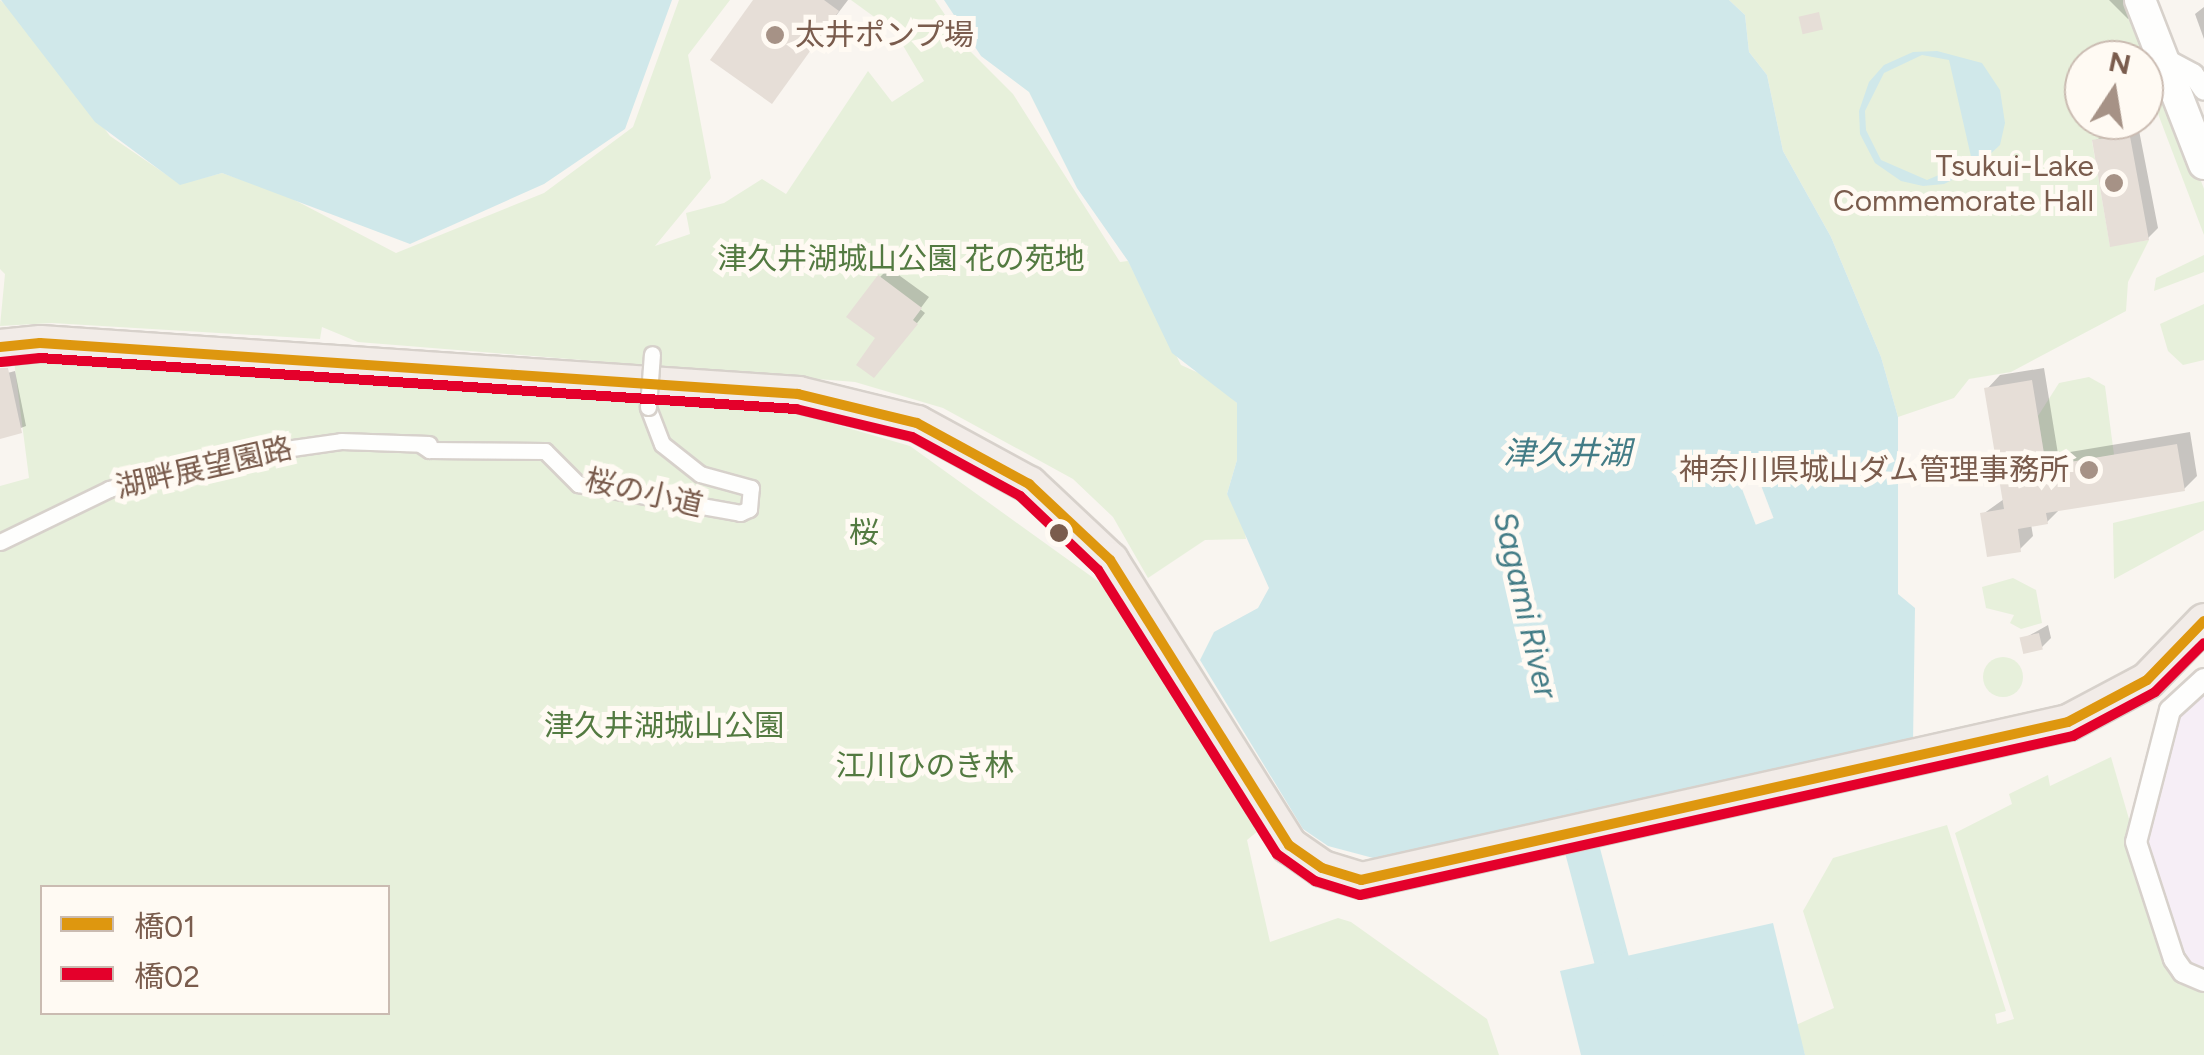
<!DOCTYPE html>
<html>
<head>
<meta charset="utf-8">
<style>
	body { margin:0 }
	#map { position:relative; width:2204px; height:1055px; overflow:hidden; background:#f9f5f0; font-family:Figtree,"Noto Sans JP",sans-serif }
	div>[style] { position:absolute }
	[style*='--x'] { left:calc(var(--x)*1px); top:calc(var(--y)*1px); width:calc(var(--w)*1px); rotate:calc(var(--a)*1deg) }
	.education>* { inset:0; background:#f6eef6 }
	.green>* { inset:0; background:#e7f0db }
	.round { border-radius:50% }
	.water>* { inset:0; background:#d0e8ea }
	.pier>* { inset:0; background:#f9f5f0; transform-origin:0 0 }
	.shadow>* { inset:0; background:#0003 }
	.river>* { height:35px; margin:-17.5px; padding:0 17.5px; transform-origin:17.5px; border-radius:17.5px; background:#d0e8ea }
	.building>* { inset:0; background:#e6ded7; transform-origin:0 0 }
	.roads { filter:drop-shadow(2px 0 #d7d1cb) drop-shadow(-2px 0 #d7d1cb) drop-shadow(0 2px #d7d1cb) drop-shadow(0 -2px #d7d1cb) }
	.pedestrian>* { height:15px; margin:-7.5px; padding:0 7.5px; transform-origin:7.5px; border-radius:7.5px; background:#fefefd }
	.minor>* { height:20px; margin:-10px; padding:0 10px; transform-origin:10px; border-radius:10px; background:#fefefd }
	.secondary>* { height:30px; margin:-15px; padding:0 15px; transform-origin:15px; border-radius:15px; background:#fefefd }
	.trunk>* { height:35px; margin:-17.5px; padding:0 17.5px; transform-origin:17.5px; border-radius:17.5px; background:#f2ece8 }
	.bridges { filter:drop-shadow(2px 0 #d7d1cb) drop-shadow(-2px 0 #d7d1cb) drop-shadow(0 2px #d7d1cb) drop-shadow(0 -2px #d7d1cb) }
	.pedestrian-bridge>* { height:15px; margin:-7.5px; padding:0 7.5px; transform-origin:7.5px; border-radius:7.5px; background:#fefefd }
	.bus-1>* { height:10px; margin:-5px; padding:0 5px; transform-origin:5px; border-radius:5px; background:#de970f }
	.bus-2>* { height:10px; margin:-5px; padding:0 5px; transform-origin:5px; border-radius:5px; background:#e4002b }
	.dots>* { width:28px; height:28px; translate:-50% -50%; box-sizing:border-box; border:5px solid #fffaf3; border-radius:50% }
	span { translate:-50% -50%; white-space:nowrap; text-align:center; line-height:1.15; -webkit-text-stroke:10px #fffaf3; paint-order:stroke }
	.poi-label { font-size:30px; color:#7a5c4d }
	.left { translate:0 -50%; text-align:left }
	.right { translate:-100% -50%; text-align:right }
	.park-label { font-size:30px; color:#537a41 }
	.street-label { font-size:30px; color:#7a5c4d }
	.water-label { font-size:32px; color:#437c86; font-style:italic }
	.legend { position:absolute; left:40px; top:885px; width:350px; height:130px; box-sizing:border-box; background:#fffaf3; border:2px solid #cabbb1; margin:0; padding:12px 18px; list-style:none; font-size:30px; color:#7a5c4d }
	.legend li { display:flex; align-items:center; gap:20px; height:50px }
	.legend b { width:50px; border:2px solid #cabbb1 }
	.north { position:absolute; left:2064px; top:40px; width:100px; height:100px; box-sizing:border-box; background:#fffaf3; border:2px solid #cabbb1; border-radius:50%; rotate:12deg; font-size:28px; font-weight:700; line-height:40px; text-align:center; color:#7a5c4d }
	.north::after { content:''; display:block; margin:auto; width:35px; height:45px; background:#a69286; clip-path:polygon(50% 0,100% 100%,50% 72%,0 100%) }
</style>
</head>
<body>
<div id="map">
	<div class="education">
		<i style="clip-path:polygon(2204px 689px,2204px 974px,2187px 965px,2146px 850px,2177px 714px)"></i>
	</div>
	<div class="green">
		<i style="clip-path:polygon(0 0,23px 20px,110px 136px,180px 184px,222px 173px,285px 195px,396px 253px,544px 193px,633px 127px,679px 0,730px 0,688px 55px,711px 178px,655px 246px,690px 234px,686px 213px,724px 203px,762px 179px,786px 194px,868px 71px,892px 102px,924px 81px,895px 32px,851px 0,935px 0,968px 49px,1013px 94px,1120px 262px,1128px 261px,1181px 365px,1212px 379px,1237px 403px,1237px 460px,1227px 494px,1242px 517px,1246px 539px,1205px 540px,1148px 578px,1113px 517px,1073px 479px,943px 408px,855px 382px,358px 342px,322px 327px,320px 339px,52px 323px,0 326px,5px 274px,0 269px)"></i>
		<i style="clip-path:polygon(1729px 0,2134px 0,2204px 189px,2204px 235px,2152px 98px,2144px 100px,2144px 60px,2084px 60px,2084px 120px,2129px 120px,2131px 134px,2092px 141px,2110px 246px,2149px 240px,2128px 282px,2126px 311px,2011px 372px,1969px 379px,1954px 398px,1898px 417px,1881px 357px,1831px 237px,1783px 151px,1767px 75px,1749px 52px,1745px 15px)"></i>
		<i style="clip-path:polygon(2204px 255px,2204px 272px,2154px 291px,2156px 278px)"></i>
		<i style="clip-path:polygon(2204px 304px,2204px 360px,2183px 365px,2168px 351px,2160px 324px)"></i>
		<i style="clip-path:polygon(evenodd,14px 361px,796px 413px,910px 446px,1113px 592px,1258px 831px,1247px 840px,1270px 942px,1338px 918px,1351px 922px,1487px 1019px,1499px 1055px,0 1055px,0 486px,29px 478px,14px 361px,42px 888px,388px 888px,388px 1012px,42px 1012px,42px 888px)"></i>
		<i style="clip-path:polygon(2089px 377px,2105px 386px,2114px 455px,2046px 466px,2038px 416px,2059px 383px)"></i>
		<i style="clip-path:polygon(2204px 501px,2204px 530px,2114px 579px,2113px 523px)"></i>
		<i style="clip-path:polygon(2013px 578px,2036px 590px,2042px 623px,2021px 629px,2010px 623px,2014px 615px,1986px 608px,1982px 587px)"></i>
		<i class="round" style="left:1983px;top:657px;width:40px;height:40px"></i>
		<i style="clip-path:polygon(2111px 757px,2174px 974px,2204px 988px,2204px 1055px,1805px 1055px,1796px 1025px,1834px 1008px,1803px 911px,1833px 858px,1947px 825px,2006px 1011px,1995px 1014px,1997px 1024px,2014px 1019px,1955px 833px,2012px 804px,2009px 794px,2048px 775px,2050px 786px)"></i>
	</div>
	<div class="water">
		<i style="clip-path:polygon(1px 0,672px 0,625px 129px,544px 184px,410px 244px,222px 173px,180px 185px,95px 122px)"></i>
		<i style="clip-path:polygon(944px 0,1729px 0,1745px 15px,1749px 52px,1767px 75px,1783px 151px,1831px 237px,1881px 357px,1898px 417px,1898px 594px,1915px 608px,1913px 744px,1377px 859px,1328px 846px,1303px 829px,1200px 660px,1214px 632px,1258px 608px,1269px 588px,1227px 494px,1237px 460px,1237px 403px,1172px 353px,1128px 261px,1077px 188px,1029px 92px,981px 56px)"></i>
		<i style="clip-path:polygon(evenodd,1937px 51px,1982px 63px,2000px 90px,2005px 123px,2000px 145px,1974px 169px,1944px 184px,1923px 186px,1901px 181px,1875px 163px,1860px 134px,1859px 111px,1869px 82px,1884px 65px,1913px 52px,1937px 51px,1922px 55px,1949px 60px,1972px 161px,1927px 180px,1881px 160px,1866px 130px,1865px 111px,1884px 73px,1922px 55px)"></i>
		<i style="clip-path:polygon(1773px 923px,1805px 1055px,1581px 1055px,1560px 971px)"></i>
	</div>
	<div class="pier">
		<i style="left:1752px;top:462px;width:60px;height:19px;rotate:69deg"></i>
	</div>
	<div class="shadow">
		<i style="clip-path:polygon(756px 0,848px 0,772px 100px)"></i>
		<i style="clip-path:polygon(2109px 0,2129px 0,2133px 15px,2128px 19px)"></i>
		<i style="clip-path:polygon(2204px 7px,2204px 39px,2195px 14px)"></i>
		<i style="clip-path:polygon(2114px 120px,2137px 120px,2158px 228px,2148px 238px,2094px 141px,2117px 129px)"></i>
		<i style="clip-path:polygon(889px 268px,929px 297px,920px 309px,925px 313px,883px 366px,880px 277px)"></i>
		<i style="clip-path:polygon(2044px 368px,2058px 454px,2190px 432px,2197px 476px,2184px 489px,2061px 508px,2047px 522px,2031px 524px,2033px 536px,2020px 549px,1983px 514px,2004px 499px,1987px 389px,2000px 375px)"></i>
		<i style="clip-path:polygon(15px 371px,26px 426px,0 436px,0 375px)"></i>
		<i style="clip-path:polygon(2048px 625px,2051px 638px,2041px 648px,2023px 639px)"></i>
	</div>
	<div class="river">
		<i style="--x:1570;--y:805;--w:168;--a:75.1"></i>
		<i style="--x:1613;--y:967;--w:97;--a:65.6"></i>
	</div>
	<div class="building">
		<i style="clip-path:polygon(753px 0,824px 0,839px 11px,772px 104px,710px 60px)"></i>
		<i style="left:1819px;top:12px;width:18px;height:21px;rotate:77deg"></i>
		<i style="clip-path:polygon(2112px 120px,2127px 120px,2149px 240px,2110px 247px,2092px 140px,2116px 136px)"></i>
		<i style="clip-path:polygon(878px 275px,922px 308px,913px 320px,918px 324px,874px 378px,856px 365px,875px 338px,846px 317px)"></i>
		<i style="clip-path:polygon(0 368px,8px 368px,22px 433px,0 439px)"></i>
		<i style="clip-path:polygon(2032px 380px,2046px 466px,2177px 444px,2185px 491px,2046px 513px,2048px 524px,2018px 529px,2021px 552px,1987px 557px,1980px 513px,2004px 509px,1984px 388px)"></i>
		<i style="left:2039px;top:633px;width:17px;height:20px;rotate:77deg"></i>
	</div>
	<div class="roads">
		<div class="pedestrian">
			<i style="--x:420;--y:444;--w:11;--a:34"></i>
			<i style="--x:429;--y:450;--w:116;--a:0.5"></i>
			<i style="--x:545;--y:451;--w:47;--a:45"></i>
			<i style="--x:578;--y:484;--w:165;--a:10.1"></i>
			<i style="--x:740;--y:513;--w:10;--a:-24"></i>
			<i style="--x:749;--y:509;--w:21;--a:-85"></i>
			<i style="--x:751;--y:488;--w:53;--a:-164.6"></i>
			<i style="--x:700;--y:474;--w:48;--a:-141.7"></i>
			<i style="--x:662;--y:444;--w:40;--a:-111"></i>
			<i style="--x:0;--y:542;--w:121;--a:-25.9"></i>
			<i style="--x:109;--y:489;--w:117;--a:-15.3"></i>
			<i style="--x:222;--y:458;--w:120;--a:-8.1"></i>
			<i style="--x:341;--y:441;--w:88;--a:2"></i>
		</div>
		<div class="minor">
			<i style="--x:2163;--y:58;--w:34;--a:28"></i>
			<i style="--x:2193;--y:74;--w:19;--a:55"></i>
			<i style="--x:2204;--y:679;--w:46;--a:137.6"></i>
			<i style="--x:2170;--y:710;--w:136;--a:104.4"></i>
			<i style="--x:2136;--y:842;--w:123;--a:72"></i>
			<i style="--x:2174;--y:959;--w:16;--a:55"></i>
			<i style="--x:2183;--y:972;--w:23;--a:23"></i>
		</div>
		<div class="secondary">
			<i style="--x:2140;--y:0;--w:176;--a:68.7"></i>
		</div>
		<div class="trunk">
			<i style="--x:0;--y:347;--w:40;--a:-5.7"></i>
			<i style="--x:40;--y:343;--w:760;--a:3.85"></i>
			<i style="--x:798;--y:394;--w:122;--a:13.7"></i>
			<i style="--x:917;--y:423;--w:128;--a:28.6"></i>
			<i style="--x:1029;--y:484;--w:111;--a:43.2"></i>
			<i style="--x:1110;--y:560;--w:337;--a:57.9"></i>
			<i style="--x:1289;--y:845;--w:40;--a:34.9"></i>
			<i style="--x:1322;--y:868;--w:41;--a:17.1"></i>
			<i style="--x:1361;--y:880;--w:724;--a:-12.6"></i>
			<i style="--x:2068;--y:722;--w:89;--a:-28"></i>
			<i style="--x:2147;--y:680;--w:82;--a:-46"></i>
		</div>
	</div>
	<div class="bridges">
		<div class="pedestrian-bridge">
			<i style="--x:648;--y:407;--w:53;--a:-85.7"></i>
		</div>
	</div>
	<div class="bus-1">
		<i style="--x:0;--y:347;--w:40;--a:-5.7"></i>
		<i style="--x:40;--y:343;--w:760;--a:3.85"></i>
		<i style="--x:798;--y:394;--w:122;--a:13.7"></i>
		<i style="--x:917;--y:423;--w:128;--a:28.6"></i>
		<i style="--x:1029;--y:484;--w:111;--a:43.2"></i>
		<i style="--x:1110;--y:560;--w:337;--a:57.9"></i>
		<i style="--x:1289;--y:845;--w:40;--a:34.9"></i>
		<i style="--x:1322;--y:868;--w:41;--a:17.1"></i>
		<i style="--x:1361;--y:880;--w:724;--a:-12.6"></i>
		<i style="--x:2068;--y:722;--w:89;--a:-28"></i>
		<i style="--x:2147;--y:680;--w:82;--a:-46"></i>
	</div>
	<div class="bus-2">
		<i style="--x:1;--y:362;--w:39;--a:-6"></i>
		<i style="--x:40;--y:358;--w:758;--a:3.86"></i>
		<i style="--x:796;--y:409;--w:119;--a:13.6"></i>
		<i style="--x:912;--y:437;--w:123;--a:28.6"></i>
		<i style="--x:1020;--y:496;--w:108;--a:43.5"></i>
		<i style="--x:1098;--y:570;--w:336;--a:57.8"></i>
		<i style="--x:1277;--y:854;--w:47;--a:35.4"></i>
		<i style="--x:1315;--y:881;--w:47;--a:17.3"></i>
		<i style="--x:1360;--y:895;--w:731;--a:-12.57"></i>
		<i style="--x:2073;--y:736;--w:93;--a:-28.2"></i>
		<i style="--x:2155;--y:692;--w:69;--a:-45"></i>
	</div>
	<div class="dots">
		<i style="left:775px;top:35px;background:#a69286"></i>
		<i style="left:2114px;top:183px;background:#a69286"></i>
		<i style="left:2089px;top:470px;background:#a69286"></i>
		<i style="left:1059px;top:533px;background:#7a5c4d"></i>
	</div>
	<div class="poi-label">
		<span class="left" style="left:795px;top:35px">太井ポンプ場</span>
		<span class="right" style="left:2094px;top:183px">Tsukui-Lake<br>Commemorate Hall</span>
		<span class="right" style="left:2069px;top:470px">神奈川県城山ダム管理事務所</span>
	</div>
	<div class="park-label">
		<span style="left:901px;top:259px">津久井湖城山公園 花の苑地</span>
		<span style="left:864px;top:533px">桜</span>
		<span style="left:664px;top:726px">津久井湖城山公園</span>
		<span style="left:925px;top:766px">江川ひのき林</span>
	</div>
	<div class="street-label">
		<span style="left:204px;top:468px;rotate:-13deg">湖畔展望園路</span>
		<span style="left:644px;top:493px;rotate:13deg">桜の小道</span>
	</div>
	<div class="water-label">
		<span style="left:1567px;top:453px">津久井湖</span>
		<span style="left:1525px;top:605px;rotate:77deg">Sagami River</span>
	</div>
	<ul class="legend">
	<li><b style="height:12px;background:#de970f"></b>橋01</li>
	<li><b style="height:12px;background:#e4002b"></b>橋02</li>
	</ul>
	<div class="north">N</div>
</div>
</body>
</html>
